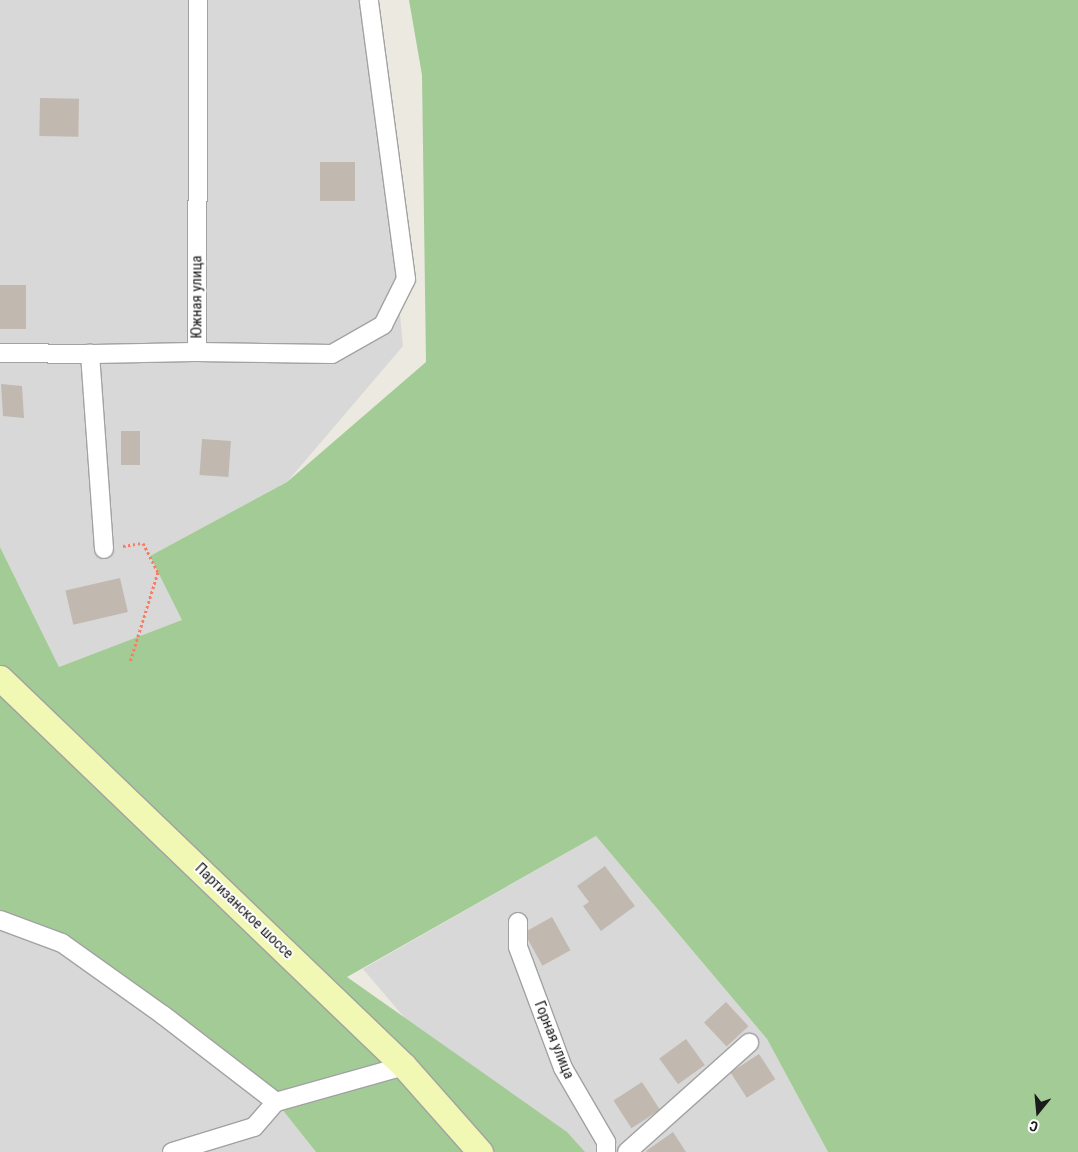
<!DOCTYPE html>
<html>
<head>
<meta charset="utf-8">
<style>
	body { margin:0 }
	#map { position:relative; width:1078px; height:1152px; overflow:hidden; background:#ece9e0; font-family:"Roboto Condensed",sans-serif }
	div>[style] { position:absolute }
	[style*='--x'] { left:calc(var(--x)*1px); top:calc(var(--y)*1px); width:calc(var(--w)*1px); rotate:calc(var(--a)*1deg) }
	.residential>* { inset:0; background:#d9d8d8 }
	.forest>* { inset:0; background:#a2cb95 }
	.building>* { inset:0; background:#c1b8b0; transform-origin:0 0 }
	.path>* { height:3px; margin-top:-1.5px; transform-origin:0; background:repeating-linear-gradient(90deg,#f77e66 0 2.5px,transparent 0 5px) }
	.roads { filter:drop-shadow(1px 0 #a2a2a2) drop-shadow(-1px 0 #a2a2a2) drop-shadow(0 1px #a2a2a2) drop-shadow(0 -1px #a2a2a2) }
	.street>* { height:18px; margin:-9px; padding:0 9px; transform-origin:9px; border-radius:9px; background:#fff }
	.secondary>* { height:25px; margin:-12.5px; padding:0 12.5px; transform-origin:12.5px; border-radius:12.5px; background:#f0f8b3 }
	span { translate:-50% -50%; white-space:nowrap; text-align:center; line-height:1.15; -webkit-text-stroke:4px #fff; paint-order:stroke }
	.street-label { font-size:15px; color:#1b1b1b }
	.north { position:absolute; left:1013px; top:1087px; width:50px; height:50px; -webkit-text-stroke:4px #fff; paint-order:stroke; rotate:197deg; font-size:14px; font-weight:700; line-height:20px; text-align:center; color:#1b1b1b }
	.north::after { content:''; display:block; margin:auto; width:18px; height:22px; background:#1b1b1b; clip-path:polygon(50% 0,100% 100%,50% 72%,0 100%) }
</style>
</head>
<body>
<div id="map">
	<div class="residential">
		<i style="clip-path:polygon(0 0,369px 0,403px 346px,287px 482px,150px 556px,183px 620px,59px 667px,0 547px)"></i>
		<i style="clip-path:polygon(596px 836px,767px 1039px,828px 1152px,519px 1152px,363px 969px)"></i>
		<i style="clip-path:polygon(0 928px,127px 978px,250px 1069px,316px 1152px,0 1152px)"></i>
	</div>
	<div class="forest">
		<i style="clip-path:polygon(409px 0,1078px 0,1078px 1152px,828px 1152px,767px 1039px,596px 836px,347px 977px,567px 1132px,585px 1152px,316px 1152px,250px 1069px,127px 978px,0 928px,0 547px,59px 667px,182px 620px,150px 556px,287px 482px,426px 362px,422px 75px)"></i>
	</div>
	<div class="building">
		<i style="left:40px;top:98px;width:39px;height:38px;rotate:1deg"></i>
		<i style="left:355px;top:162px;width:39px;height:35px;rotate:90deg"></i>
		<i style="left:0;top:285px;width:26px;height:44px"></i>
		<i style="clip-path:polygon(1px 384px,22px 386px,24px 418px,3px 416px)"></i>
		<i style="left:121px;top:431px;width:19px;height:34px"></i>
		<i style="left:202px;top:439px;width:29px;height:36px;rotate:4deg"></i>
		<i style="left:120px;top:578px;width:35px;height:56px;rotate:77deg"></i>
		<i style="clip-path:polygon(605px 866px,635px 906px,601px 931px,583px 906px,589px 902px,577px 886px)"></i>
		<i style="left:552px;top:917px;width:38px;height:32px;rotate:61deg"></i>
		<i style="left:726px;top:1002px;width:33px;height:30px;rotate:47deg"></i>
		<i style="left:686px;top:1039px;width:32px;height:33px;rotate:54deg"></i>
		<i style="left:759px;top:1054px;width:30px;height:34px;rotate:57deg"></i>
		<i style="left:642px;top:1082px;width:33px;height:34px;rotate:57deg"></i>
		<i style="clip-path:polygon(673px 1132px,686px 1152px,647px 1152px,646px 1151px)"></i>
	</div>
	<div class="path">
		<i style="--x:123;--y:546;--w:20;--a:-9"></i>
		<i style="--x:143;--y:543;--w:33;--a:63"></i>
		<i style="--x:158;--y:572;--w:94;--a:107.3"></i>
	</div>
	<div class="roads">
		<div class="street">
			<i style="--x:197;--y:352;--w:135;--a:0.8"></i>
			<i style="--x:332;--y:354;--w:59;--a:-29.6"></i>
			<i style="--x:383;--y:325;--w:51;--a:-63.4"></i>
			<i style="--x:406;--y:279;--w:281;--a:-97.6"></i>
			<i style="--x:0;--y:353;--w:90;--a:0.6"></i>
			<i style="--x:104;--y:549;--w:196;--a:-94.1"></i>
			<i style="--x:90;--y:354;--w:107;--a:-1.1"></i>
			<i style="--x:197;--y:352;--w:352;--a:-89.8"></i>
			<i style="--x:0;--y:920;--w:66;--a:20.4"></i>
			<i style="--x:62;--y:943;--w:124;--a:35.5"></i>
			<i style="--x:163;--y:1015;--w:143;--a:37.6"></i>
			<i style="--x:276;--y:1102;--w:133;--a:-15.7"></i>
			<i style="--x:518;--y:922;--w:25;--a:90"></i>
			<i style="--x:518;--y:947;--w:129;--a:69.6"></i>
			<i style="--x:563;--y:1068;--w:86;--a:59.8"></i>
			<i style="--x:606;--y:1142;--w:10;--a:90"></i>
			<i style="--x:172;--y:1152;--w:86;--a:-17"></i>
			<i style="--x:254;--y:1127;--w:33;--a:-49"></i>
			<i style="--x:627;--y:1152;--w:164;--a:-41.8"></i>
		</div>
		<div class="secondary">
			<i style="--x:0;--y:678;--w:560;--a:43.84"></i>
			<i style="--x:404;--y:1066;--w:115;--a:48.5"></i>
		</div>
	</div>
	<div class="street-label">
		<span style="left:197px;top:297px;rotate:-90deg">Южная улица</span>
		<span style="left:244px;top:911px;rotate:44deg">Партизанское шоссе</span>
		<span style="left:554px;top:1040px;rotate:68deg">Горная улица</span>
	</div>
	<div class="north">С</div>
</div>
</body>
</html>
